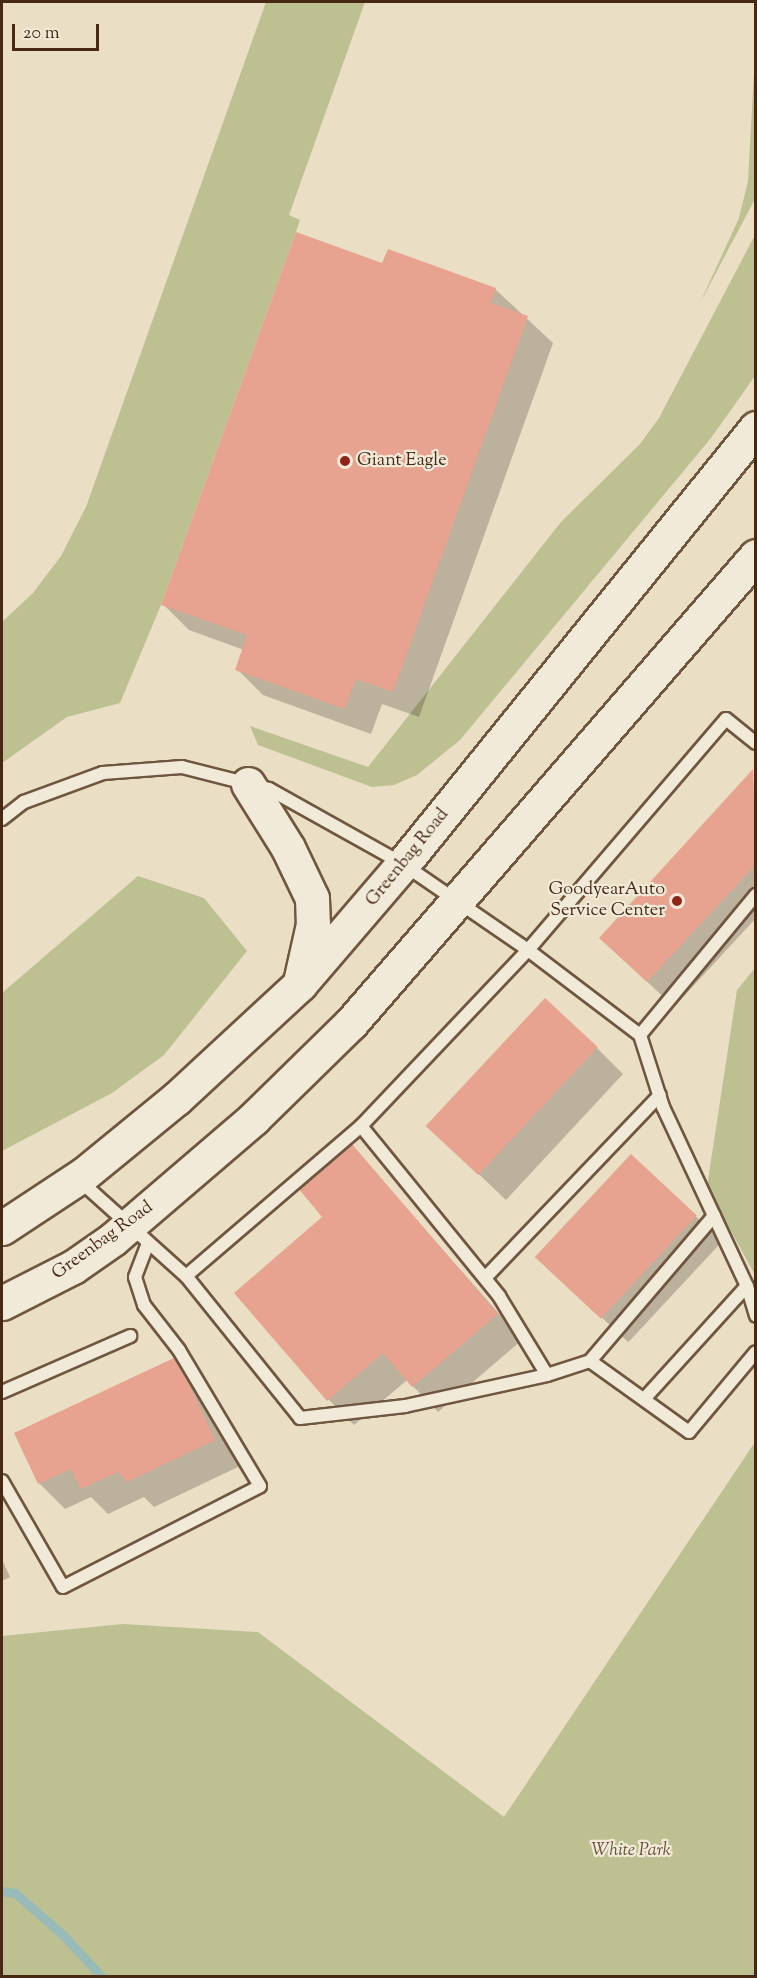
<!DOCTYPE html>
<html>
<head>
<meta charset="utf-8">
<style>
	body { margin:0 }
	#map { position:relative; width:757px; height:1978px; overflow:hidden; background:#eadec4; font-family:"Sorts Mill Goudy",serif }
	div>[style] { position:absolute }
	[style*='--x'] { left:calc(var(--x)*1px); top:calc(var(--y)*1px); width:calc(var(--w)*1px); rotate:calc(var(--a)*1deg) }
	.green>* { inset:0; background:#bdc090 }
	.shadow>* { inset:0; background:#0003; transform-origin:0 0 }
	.stream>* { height:9px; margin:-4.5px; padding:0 4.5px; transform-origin:4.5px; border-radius:4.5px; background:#98bbb9 }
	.building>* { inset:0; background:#e7a38f; transform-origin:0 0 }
	.roads { filter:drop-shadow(2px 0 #6f563f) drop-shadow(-2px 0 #6f563f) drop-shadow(0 2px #6f563f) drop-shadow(0 -2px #6f563f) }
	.service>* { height:12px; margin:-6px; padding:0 6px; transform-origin:6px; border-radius:6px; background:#f1ead9 }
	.secondary>* { height:33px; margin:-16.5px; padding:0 16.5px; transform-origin:16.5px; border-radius:16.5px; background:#f1ead9 }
	.dots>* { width:16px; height:16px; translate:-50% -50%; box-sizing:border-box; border:3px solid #f1ead9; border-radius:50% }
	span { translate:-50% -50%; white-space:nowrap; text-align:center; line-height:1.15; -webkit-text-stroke:4.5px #f1ead9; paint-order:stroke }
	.poi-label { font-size:18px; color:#462813 }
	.left { translate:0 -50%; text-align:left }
	.right { translate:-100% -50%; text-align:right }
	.street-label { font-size:18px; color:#462813 }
	.park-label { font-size:18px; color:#644e32; font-style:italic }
	.frame { position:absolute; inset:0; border:3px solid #462813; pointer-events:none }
	.scale { position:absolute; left:12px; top:24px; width:87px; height:27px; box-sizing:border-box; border:3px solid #462813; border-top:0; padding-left:8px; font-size:18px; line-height:21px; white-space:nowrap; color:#462813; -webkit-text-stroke:4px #f1ead9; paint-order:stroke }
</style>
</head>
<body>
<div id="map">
	<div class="green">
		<i style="clip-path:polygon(266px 2px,365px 2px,289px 215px,300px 220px,296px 232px,161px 605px,120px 703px,67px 717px,2px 763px,2px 622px,33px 593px,61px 556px,86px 507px)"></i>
		<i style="clip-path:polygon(755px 54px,755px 199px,700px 303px,739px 218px,748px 181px)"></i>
		<i style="clip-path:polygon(755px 235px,755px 376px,711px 438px,460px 740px,417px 775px,394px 785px,372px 787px,258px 745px,250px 726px,368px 767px,561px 522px,640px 444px,659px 418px)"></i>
		<i style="clip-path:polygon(138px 876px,204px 898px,247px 951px,164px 1055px,112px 1093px,2px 1151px,2px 993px)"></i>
		<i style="clip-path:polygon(755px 968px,755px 1275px,707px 1187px,737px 990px)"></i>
		<i style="clip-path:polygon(755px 1442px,755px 1976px,2px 1976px,2px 1636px,123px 1624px,258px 1632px,504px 1817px)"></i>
	</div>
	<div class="shadow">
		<i style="clip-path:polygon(383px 265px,495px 289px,553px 343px,419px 717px,382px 704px,371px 734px,263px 695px,237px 669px,244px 650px,189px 630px,163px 604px)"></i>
		<i style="clip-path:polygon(753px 772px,756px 918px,674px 1007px,601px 938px)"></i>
		<i style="clip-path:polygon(597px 1048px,623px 1074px,506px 1200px,429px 1127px)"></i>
		<i style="clip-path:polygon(351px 1145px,522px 1340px,438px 1412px,407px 1380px,354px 1425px,328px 1399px,325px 1217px)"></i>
		<i style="left:631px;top:1156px;width:125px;height:138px;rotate:43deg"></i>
		<i style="clip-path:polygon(176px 1359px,201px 1385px,240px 1466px,154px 1507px,144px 1497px,108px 1514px,91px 1497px,65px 1509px,39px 1483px)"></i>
		<i style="clip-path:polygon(2px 1559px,10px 1577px,2px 1581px)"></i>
	</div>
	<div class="stream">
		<i style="--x:2;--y:1891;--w:13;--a:9"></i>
		<i style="--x:15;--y:1893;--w:67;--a:41.3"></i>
		<i style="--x:65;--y:1937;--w:53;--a:47.3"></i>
		<i style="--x:755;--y:1976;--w:1;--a:0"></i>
	</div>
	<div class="building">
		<i style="clip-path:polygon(296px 232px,382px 263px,388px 249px,496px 288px,491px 303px,528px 316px,393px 692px,356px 679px,345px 709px,235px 670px,247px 635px,161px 605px)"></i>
		<i style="clip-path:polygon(753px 769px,756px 864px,647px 982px,599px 938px)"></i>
		<i style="left:545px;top:998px;width:72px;height:175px;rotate:43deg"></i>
		<i style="clip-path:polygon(351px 1143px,498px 1314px,412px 1387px,383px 1353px,327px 1401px,234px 1293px,322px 1217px,298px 1188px)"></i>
		<i style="left:631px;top:1154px;width:90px;height:141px;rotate:43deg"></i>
		<i style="clip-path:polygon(176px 1357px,215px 1440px,127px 1482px,118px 1472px,81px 1489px,71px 1469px,38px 1484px,14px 1433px)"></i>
	</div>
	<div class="roads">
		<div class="service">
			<i style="--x:2;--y:819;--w:28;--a:-38"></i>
			<i style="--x:24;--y:802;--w:84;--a:-20.2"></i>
			<i style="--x:103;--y:773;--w:79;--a:-4.3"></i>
			<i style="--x:182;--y:767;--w:90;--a:14.2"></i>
			<i style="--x:269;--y:789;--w:154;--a:29.2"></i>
			<i style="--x:403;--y:864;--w:152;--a:34.5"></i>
			<i style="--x:528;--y:950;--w:141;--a:37.2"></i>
			<i style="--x:640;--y:1035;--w:182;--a:-50.4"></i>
			<i style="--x:640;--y:1035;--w:76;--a:72.3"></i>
			<i style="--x:663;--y:1107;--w:198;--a:64.9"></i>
			<i style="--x:747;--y:1286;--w:31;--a:73"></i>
			<i style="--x:361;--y:1126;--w:219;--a:50.9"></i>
			<i style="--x:499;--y:1296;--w:92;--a:58.7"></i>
			<i style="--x:547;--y:1375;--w:45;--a:-18"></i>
			<i style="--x:590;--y:1361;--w:122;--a:35.6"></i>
			<i style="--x:689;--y:1432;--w:104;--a:-50.1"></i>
			<i style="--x:79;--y:1180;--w:144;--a:41.9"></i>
			<i style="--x:186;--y:1276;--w:230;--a:-40.6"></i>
			<i style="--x:361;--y:1126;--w:243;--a:-46.5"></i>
			<i style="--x:528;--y:950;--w:304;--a:-49.4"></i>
			<i style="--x:726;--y:719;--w:38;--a:39"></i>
			<i style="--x:186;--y:1276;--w:182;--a:51.2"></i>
			<i style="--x:300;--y:1418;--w:106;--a:-6.5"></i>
			<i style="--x:405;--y:1406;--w:145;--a:-12.3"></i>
			<i style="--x:485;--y:1278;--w:253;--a:-46.3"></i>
			<i style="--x:590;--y:1361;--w:191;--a:-49.5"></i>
			<i style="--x:2;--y:1392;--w:140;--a:-23.6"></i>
			<i style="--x:645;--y:1398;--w:151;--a:-47.7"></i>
			<i style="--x:2;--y:1481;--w:122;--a:60.1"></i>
			<i style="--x:63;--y:1587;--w:221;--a:-27.1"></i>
			<i style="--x:260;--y:1486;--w:158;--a:-120.8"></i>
			<i style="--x:179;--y:1350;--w:57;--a:-127.9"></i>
			<i style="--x:144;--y:1305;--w:29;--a:-108"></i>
			<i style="--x:135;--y:1277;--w:36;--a:-69"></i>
		</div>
		<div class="secondary">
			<i style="--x:248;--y:784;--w:75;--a:58"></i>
			<i style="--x:288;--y:848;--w:55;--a:64.4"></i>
			<i style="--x:312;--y:898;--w:26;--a:88"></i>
			<i style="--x:313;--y:924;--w:59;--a:102.6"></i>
			<i style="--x:2;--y:1228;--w:98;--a:-33.4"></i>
			<i style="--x:84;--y:1174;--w:120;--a:-39.3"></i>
			<i style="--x:177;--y:1098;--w:168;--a:-42.8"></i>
			<i style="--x:300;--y:984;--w:158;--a:-49.4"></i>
			<i style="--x:403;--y:864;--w:561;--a:-51.01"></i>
			<i style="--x:2;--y:1303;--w:80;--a:-26.9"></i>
			<i style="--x:73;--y:1267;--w:49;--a:-35"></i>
			<i style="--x:113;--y:1239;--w:186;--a:-40.6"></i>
			<i style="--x:254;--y:1118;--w:136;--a:-44.4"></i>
			<i style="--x:351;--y:1023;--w:618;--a:-49.07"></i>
		</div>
	</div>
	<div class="dots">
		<i style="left:345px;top:461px;background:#8f2418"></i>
		<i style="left:677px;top:901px;background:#8f2418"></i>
	</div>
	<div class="poi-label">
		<span class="left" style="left:357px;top:461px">Giant Eagle</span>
		<span class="right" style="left:665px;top:901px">GoodyearAuto<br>Service Center</span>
	</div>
	<div class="street-label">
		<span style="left:408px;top:858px;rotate:-51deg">Greenbag Road</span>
		<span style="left:103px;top:1241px;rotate:-36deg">Greenbag Road</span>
	</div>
	<div class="park-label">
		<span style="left:631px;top:1851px">White Park</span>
	</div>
	<div class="frame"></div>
	<div class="scale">20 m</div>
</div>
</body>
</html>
